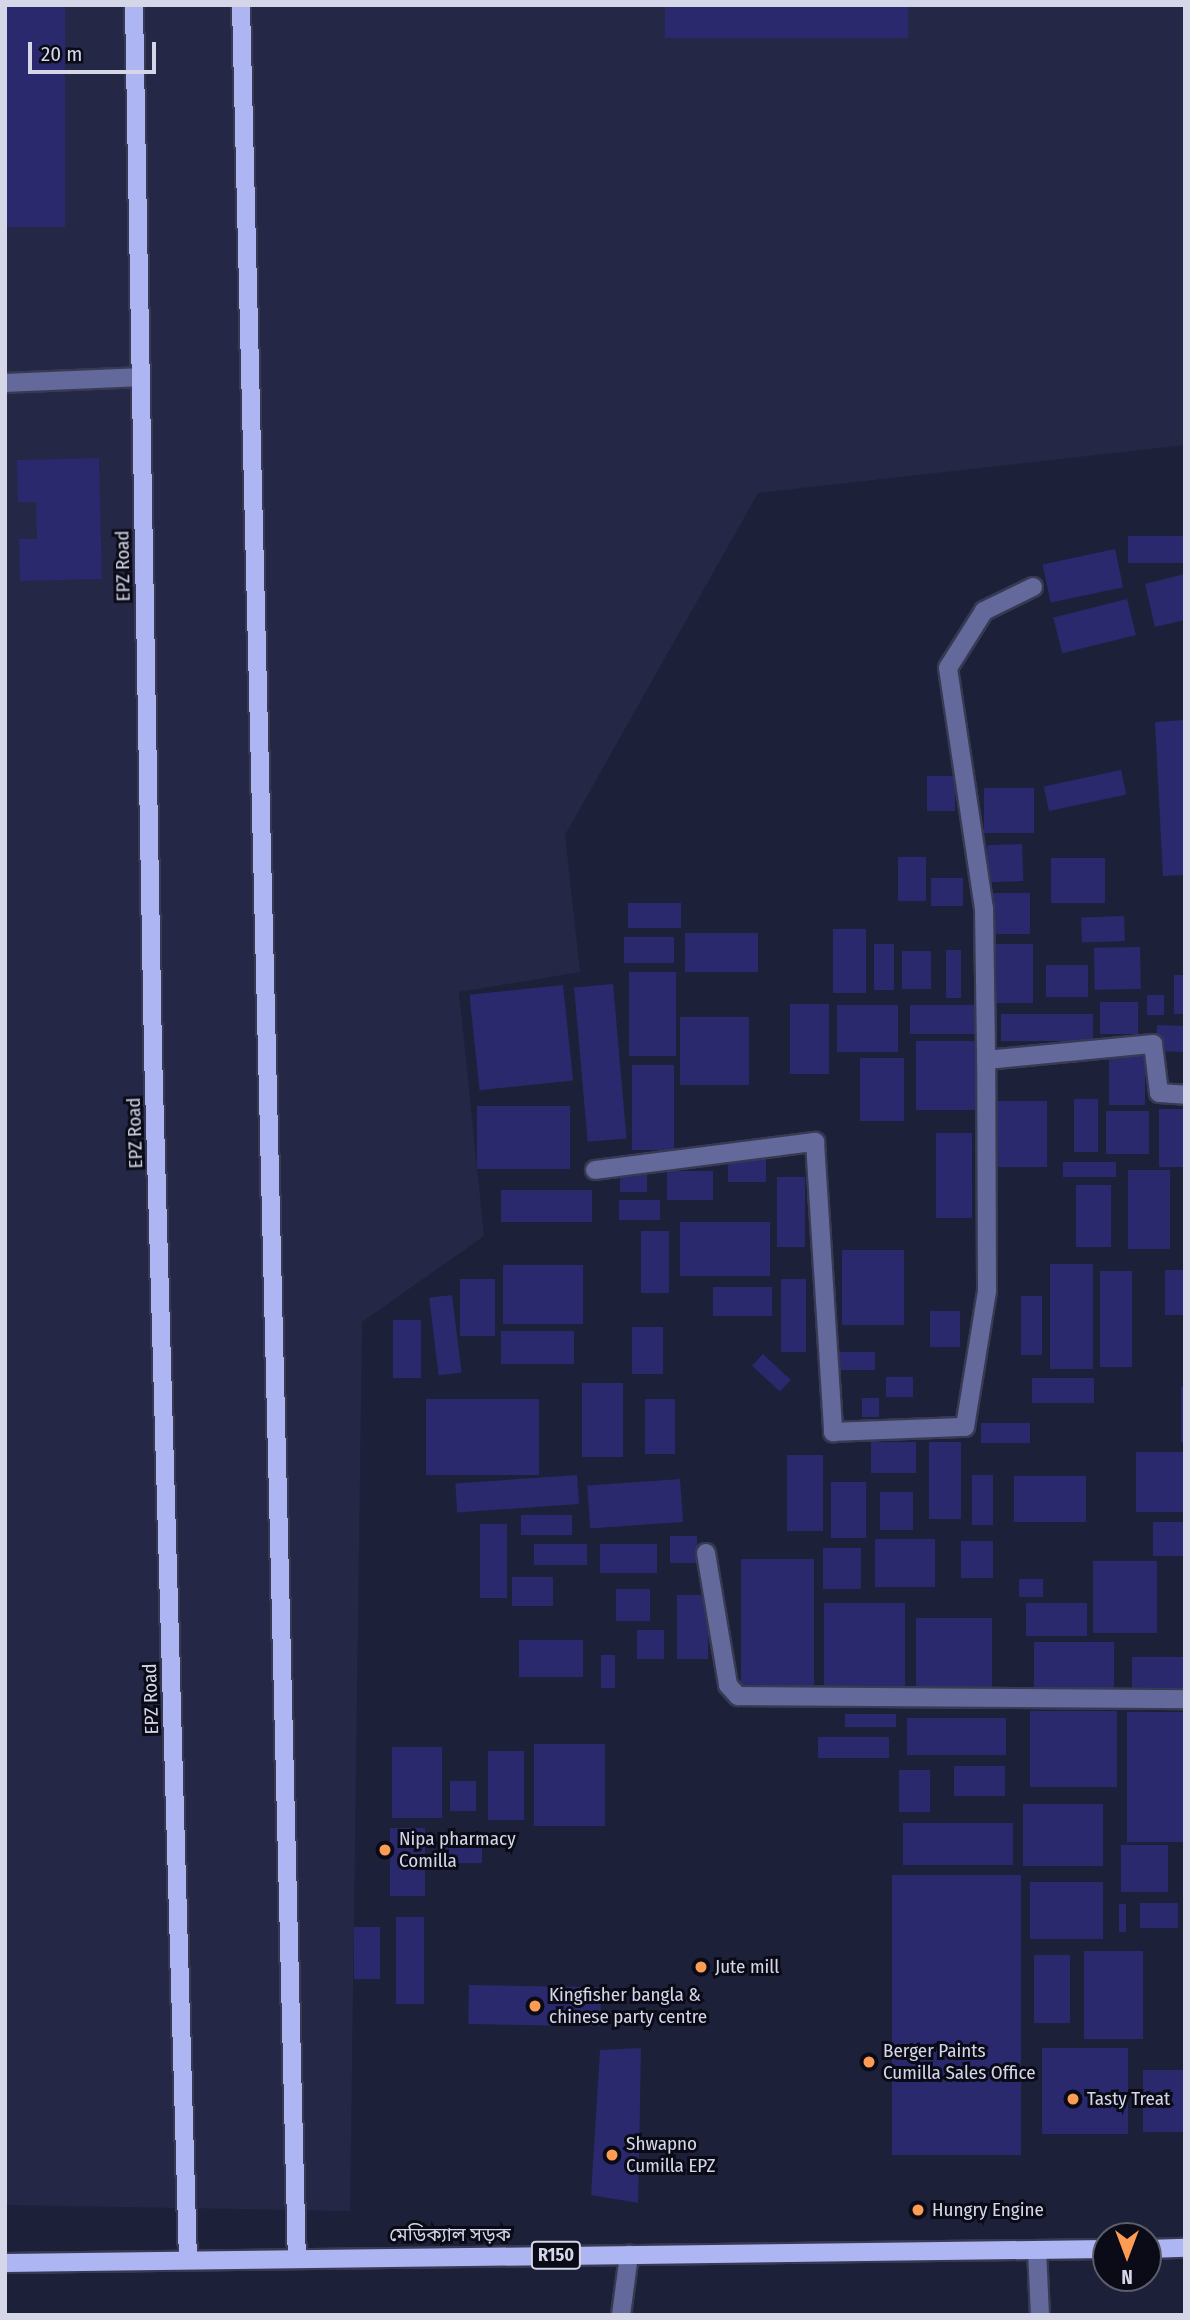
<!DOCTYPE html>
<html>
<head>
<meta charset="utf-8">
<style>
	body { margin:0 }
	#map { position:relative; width:1190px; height:2320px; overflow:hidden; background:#1d2039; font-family:"Fira Sans Condensed","Noto Sans Bengali",sans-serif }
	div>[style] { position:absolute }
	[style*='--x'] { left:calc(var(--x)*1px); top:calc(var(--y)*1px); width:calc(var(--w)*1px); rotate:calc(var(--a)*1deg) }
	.built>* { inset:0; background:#252747 }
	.building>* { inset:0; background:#2a296d; transform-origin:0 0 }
	.roads { filter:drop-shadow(2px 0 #373a52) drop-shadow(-2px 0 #373a52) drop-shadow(0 2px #373a52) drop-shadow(0 -2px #373a52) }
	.minor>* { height:18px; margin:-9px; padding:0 9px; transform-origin:9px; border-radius:9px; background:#63699b }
	.major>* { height:18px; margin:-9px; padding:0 9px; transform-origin:9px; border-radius:9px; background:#adb5f3 }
	.dots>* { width:19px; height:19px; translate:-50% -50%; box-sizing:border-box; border:4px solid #0a0b16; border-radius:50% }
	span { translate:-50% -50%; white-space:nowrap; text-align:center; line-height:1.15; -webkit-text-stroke:6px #0a0b16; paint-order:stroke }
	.shield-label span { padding:2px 5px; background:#0a0b16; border:2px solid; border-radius:5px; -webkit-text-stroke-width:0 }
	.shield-label { font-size:18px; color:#d5d7e9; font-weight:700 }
	.street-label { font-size:19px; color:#d5d7e9 }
	.poi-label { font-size:19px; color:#d5d7e9 }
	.left { translate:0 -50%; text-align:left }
	.frame { position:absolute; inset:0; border:7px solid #d5d7e9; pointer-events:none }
	.north { position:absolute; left:1092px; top:2222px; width:70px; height:70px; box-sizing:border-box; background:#0a0b16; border:2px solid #5b5d6a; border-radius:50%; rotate:180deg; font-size:19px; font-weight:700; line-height:28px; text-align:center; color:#d5d7e9 }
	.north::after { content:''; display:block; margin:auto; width:24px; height:32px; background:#fd9d54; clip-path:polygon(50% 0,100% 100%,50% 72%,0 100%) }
	.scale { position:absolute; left:28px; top:42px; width:128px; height:32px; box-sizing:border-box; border:4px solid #d5d7e9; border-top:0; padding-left:9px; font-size:21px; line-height:24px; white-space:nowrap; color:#d5d7e9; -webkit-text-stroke:5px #0a0b16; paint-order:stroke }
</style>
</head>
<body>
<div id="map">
	<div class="built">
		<i style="clip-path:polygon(5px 5px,1185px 5px,1185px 445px,758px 493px,565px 835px,580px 972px,459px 992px,484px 1236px,362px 1322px,350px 2211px,5px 2205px)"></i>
	</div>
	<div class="building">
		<i style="left:5px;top:5px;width:60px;height:222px"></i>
		<i style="left:665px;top:5px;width:243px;height:33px"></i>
		<i style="clip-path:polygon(99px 458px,102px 579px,20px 581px,19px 539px,37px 539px,36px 502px,18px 502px,17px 460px)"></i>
		<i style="left:1185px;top:536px;width:27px;height:57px;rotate:90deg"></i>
		<i style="left:1115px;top:549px;width:39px;height:74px;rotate:78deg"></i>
		<i style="clip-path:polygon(1185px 574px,1185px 620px,1155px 627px,1145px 584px)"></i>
		<i style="left:1127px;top:599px;width:37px;height:76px;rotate:76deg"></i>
		<i style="clip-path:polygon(1185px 720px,1185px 875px,1163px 876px,1155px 722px)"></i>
		<i style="left:1121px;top:770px;width:25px;height:79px;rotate:78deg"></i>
		<i style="left:927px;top:776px;width:28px;height:35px"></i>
		<i style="left:1034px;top:788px;width:45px;height:50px;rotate:90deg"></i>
		<i style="left:1022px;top:844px;width:37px;height:35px;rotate:88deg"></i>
		<i style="left:898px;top:857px;width:28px;height:44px"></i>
		<i style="left:1105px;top:858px;width:45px;height:54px;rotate:90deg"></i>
		<i style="left:931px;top:878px;width:32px;height:28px"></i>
		<i style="left:990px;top:893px;width:40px;height:41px"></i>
		<i style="left:628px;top:903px;width:53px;height:25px"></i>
		<i style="left:1124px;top:916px;width:25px;height:43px;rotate:88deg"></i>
		<i style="left:833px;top:929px;width:33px;height:64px"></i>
		<i style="left:685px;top:933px;width:73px;height:39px"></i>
		<i style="left:624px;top:937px;width:50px;height:26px"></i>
		<i style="left:874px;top:944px;width:20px;height:46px"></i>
		<i style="left:994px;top:944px;width:39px;height:59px"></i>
		<i style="left:1140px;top:947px;width:42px;height:46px;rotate:89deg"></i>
		<i style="left:946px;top:950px;width:15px;height:48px"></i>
		<i style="left:902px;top:951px;width:29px;height:38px"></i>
		<i style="left:1046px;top:965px;width:42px;height:32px"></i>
		<i style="left:629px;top:972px;width:47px;height:84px"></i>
		<i style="left:1174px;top:975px;width:11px;height:39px"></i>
		<i style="left:613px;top:984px;width:155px;height:39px;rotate:85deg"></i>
		<i style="left:563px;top:985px;width:96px;height:94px;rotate:84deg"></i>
		<i style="left:1147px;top:995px;width:17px;height:20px"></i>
		<i style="left:1100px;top:1002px;width:38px;height:32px"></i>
		<i style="left:790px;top:1004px;width:39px;height:70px"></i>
		<i style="left:837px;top:1005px;width:61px;height:47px"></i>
		<i style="left:910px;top:1005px;width:65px;height:29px"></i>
		<i style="left:1001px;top:1014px;width:92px;height:27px"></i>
		<i style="left:680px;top:1017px;width:69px;height:68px"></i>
		<i style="left:1157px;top:1025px;width:28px;height:26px;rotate:2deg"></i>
		<i style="left:916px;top:1041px;width:63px;height:69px"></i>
		<i style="left:1109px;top:1049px;width:36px;height:56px"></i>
		<i style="left:860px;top:1058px;width:44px;height:63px"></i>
		<i style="left:632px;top:1065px;width:42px;height:85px"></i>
		<i style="left:1074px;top:1099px;width:24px;height:53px"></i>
		<i style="left:994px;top:1101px;width:53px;height:66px"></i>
		<i style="left:477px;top:1106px;width:93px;height:63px"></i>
		<i style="left:1185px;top:1109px;width:58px;height:26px;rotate:90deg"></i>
		<i style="left:1106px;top:1111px;width:43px;height:43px"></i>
		<i style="left:936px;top:1133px;width:36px;height:85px"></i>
		<i style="left:728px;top:1158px;width:38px;height:24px"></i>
		<i style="left:1063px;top:1162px;width:53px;height:15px"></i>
		<i style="left:1128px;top:1170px;width:42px;height:79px"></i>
		<i style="left:667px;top:1171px;width:46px;height:29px"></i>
		<i style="left:620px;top:1173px;width:27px;height:19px"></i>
		<i style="left:777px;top:1177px;width:28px;height:70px"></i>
		<i style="left:1076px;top:1185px;width:35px;height:62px"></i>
		<i style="left:501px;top:1190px;width:91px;height:32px"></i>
		<i style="left:619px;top:1200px;width:41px;height:20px"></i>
		<i style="left:680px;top:1222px;width:90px;height:54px"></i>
		<i style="left:641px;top:1231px;width:28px;height:62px"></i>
		<i style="left:842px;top:1250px;width:62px;height:75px"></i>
		<i style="left:1050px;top:1264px;width:43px;height:105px"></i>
		<i style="left:503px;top:1265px;width:80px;height:59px"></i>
		<i style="left:1165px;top:1270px;width:20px;height:45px"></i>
		<i style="left:1100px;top:1271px;width:32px;height:96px"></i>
		<i style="left:460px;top:1279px;width:35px;height:57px"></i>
		<i style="left:781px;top:1279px;width:25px;height:73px"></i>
		<i style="left:713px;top:1287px;width:59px;height:29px"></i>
		<i style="left:452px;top:1295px;width:78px;height:23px;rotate:83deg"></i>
		<i style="left:1021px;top:1296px;width:21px;height:59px"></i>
		<i style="left:930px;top:1311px;width:30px;height:36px"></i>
		<i style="left:393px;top:1320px;width:28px;height:58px"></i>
		<i style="left:632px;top:1327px;width:31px;height:47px"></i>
		<i style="left:501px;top:1331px;width:73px;height:33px"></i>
		<i style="left:839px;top:1352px;width:36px;height:18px"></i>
		<i style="left:763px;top:1354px;width:38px;height:16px;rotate:43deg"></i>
		<i style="left:886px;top:1377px;width:27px;height:20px"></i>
		<i style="left:1032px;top:1378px;width:62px;height:25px"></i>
		<i style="left:582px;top:1383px;width:41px;height:74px"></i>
		<i style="left:1181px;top:1387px;width:4px;height:55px"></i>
		<i style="left:862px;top:1398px;width:17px;height:19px"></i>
		<i style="left:426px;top:1399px;width:113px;height:76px"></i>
		<i style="left:645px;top:1399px;width:30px;height:55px"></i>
		<i style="left:981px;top:1423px;width:49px;height:20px"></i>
		<i style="left:871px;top:1442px;width:45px;height:31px"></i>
		<i style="left:929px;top:1442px;width:32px;height:77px"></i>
		<i style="left:1136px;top:1452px;width:48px;height:60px"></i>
		<i style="left:787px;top:1455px;width:36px;height:76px"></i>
		<i style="left:577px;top:1475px;width:29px;height:122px;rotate:86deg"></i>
		<i style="left:972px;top:1475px;width:21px;height:50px"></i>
		<i style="left:1014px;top:1476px;width:72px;height:46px"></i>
		<i style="left:680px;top:1479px;width:43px;height:93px;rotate:86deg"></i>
		<i style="left:831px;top:1482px;width:35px;height:56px"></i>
		<i style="left:880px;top:1492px;width:33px;height:38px"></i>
		<i style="left:521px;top:1515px;width:51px;height:20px"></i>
		<i style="left:1153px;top:1522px;width:31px;height:34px"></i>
		<i style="left:480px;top:1524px;width:27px;height:74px"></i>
		<i style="left:670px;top:1536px;width:27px;height:27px"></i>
		<i style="left:875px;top:1539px;width:60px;height:48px"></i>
		<i style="left:961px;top:1541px;width:32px;height:37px"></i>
		<i style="left:534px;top:1544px;width:53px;height:21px"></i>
		<i style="left:600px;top:1544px;width:57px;height:29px"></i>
		<i style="left:823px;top:1548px;width:38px;height:41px"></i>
		<i style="left:741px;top:1559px;width:73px;height:130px"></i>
		<i style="left:1093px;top:1561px;width:64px;height:72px"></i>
		<i style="left:512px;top:1577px;width:41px;height:29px"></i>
		<i style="left:1019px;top:1579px;width:24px;height:18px"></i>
		<i style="left:616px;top:1589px;width:34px;height:32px"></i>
		<i style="left:677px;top:1595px;width:31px;height:64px"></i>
		<i style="left:824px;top:1603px;width:81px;height:88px"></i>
		<i style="left:1026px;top:1603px;width:61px;height:33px"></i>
		<i style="left:916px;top:1618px;width:76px;height:74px"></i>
		<i style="left:637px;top:1630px;width:27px;height:29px"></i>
		<i style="left:519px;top:1640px;width:64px;height:37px"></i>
		<i style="left:1034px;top:1642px;width:80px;height:51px"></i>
		<i style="left:601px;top:1655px;width:14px;height:33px"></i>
		<i style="left:1132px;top:1657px;width:53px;height:35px"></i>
		<i style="left:1030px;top:1711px;width:87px;height:76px"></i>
		<i style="left:1127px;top:1712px;width:58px;height:130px"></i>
		<i style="left:845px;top:1714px;width:51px;height:13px"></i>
		<i style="left:907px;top:1718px;width:99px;height:37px"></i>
		<i style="left:818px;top:1737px;width:71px;height:21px"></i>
		<i style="left:534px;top:1744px;width:71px;height:82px"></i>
		<i style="left:392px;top:1747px;width:50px;height:71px"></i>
		<i style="left:488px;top:1751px;width:36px;height:69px"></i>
		<i style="left:954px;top:1766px;width:51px;height:30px"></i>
		<i style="left:899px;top:1770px;width:31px;height:42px"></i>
		<i style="left:450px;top:1781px;width:26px;height:30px"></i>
		<i style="left:1023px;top:1804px;width:80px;height:62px"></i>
		<i style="left:903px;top:1823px;width:110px;height:42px"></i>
		<i style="left:390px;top:1828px;width:35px;height:68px"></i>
		<i style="left:442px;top:1835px;width:40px;height:28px"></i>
		<i style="left:1121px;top:1845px;width:47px;height:47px"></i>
		<i style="left:892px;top:1875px;width:129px;height:280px"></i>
		<i style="left:1030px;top:1882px;width:73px;height:57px"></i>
		<i style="left:1140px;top:1903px;width:38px;height:25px"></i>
		<i style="left:1119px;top:1904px;width:7px;height:28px"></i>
		<i style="left:396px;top:1917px;width:28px;height:87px"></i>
		<i style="left:354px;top:1927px;width:26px;height:52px"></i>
		<i style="left:1084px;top:1951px;width:59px;height:88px"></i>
		<i style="left:1034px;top:1955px;width:36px;height:68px"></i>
		<i style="left:469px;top:1985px;width:132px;height:39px;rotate:1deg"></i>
		<i style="clip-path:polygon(641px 2048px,638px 2203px,591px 2195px,600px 2050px)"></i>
		<i style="left:1042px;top:2048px;width:86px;height:86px"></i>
		<i style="left:1143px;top:2070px;width:42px;height:62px"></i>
	</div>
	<div class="roads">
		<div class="minor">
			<i style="--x:5;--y:383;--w:135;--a:-2.5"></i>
			<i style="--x:1033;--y:587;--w:55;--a:153.9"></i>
			<i style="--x:984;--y:611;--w:67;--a:122.3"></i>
			<i style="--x:948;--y:668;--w:243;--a:81.5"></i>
			<i style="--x:984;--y:908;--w:152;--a:89.2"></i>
			<i style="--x:986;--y:1060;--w:168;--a:-5.5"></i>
			<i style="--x:1153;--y:1044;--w:49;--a:83"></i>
			<i style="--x:1159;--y:1093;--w:26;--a:4"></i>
			<i style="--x:595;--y:1170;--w:222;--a:-7.3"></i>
			<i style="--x:815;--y:1142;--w:291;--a:86.4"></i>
			<i style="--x:833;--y:1432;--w:132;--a:-2.2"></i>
			<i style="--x:965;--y:1427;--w:138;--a:-80.8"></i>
			<i style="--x:987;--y:1291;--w:231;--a:-90.2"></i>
			<i style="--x:706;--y:1553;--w:134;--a:80.5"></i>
			<i style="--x:728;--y:1685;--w:15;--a:48"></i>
			<i style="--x:738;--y:1696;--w:447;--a:0.4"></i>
			<i style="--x:1037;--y:2250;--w:65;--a:87.4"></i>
			<i style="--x:621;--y:2315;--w:61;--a:-82.4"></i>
		</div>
		<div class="major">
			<i style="--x:134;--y:5;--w:1048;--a:88.96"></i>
			<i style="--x:153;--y:1053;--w:1207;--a:88.34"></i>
			<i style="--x:241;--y:5;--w:2253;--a:88.58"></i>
			<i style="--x:1148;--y:2249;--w:37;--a:-2"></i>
			<i style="--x:5;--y:2263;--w:1101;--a:-0.73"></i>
		</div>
	</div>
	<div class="dots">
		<i style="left:385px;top:1850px;background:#fd9d54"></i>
		<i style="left:701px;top:1967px;background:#fd9d54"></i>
		<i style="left:535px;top:2006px;background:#fd9d54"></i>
		<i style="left:869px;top:2062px;background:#fd9d54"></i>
		<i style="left:1073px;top:2099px;background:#fd9d54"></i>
		<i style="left:612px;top:2155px;background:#fd9d54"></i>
		<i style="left:918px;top:2210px;background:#fd9d54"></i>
	</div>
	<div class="shield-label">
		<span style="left:556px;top:2255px">R150</span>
	</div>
	<div class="street-label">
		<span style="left:123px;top:566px;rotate:-91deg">EPZ Road</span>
		<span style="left:135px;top:1133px;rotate:-92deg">EPZ Road</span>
		<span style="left:151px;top:1699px;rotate:-92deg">EPZ Road</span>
		<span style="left:450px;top:2235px">মেডিক্যাল সড়ক</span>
	</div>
	<div class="poi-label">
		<span class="left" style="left:399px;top:1850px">Nipa pharmacy<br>Comilla</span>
		<span class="left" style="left:715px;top:1967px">Jute mill</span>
		<span class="left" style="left:549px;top:2006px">Kingfisher bangla &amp;<br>chinese party centre</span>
		<span class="left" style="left:883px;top:2062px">Berger Paints<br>Cumilla Sales Office</span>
		<span class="left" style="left:1087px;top:2099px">Tasty Treat</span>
		<span class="left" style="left:626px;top:2155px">Shwapno<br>Cumilla EPZ</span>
		<span class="left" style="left:932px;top:2210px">Hungry Engine</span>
	</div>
	<div class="frame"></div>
	<div class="north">N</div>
	<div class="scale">20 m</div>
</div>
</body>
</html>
